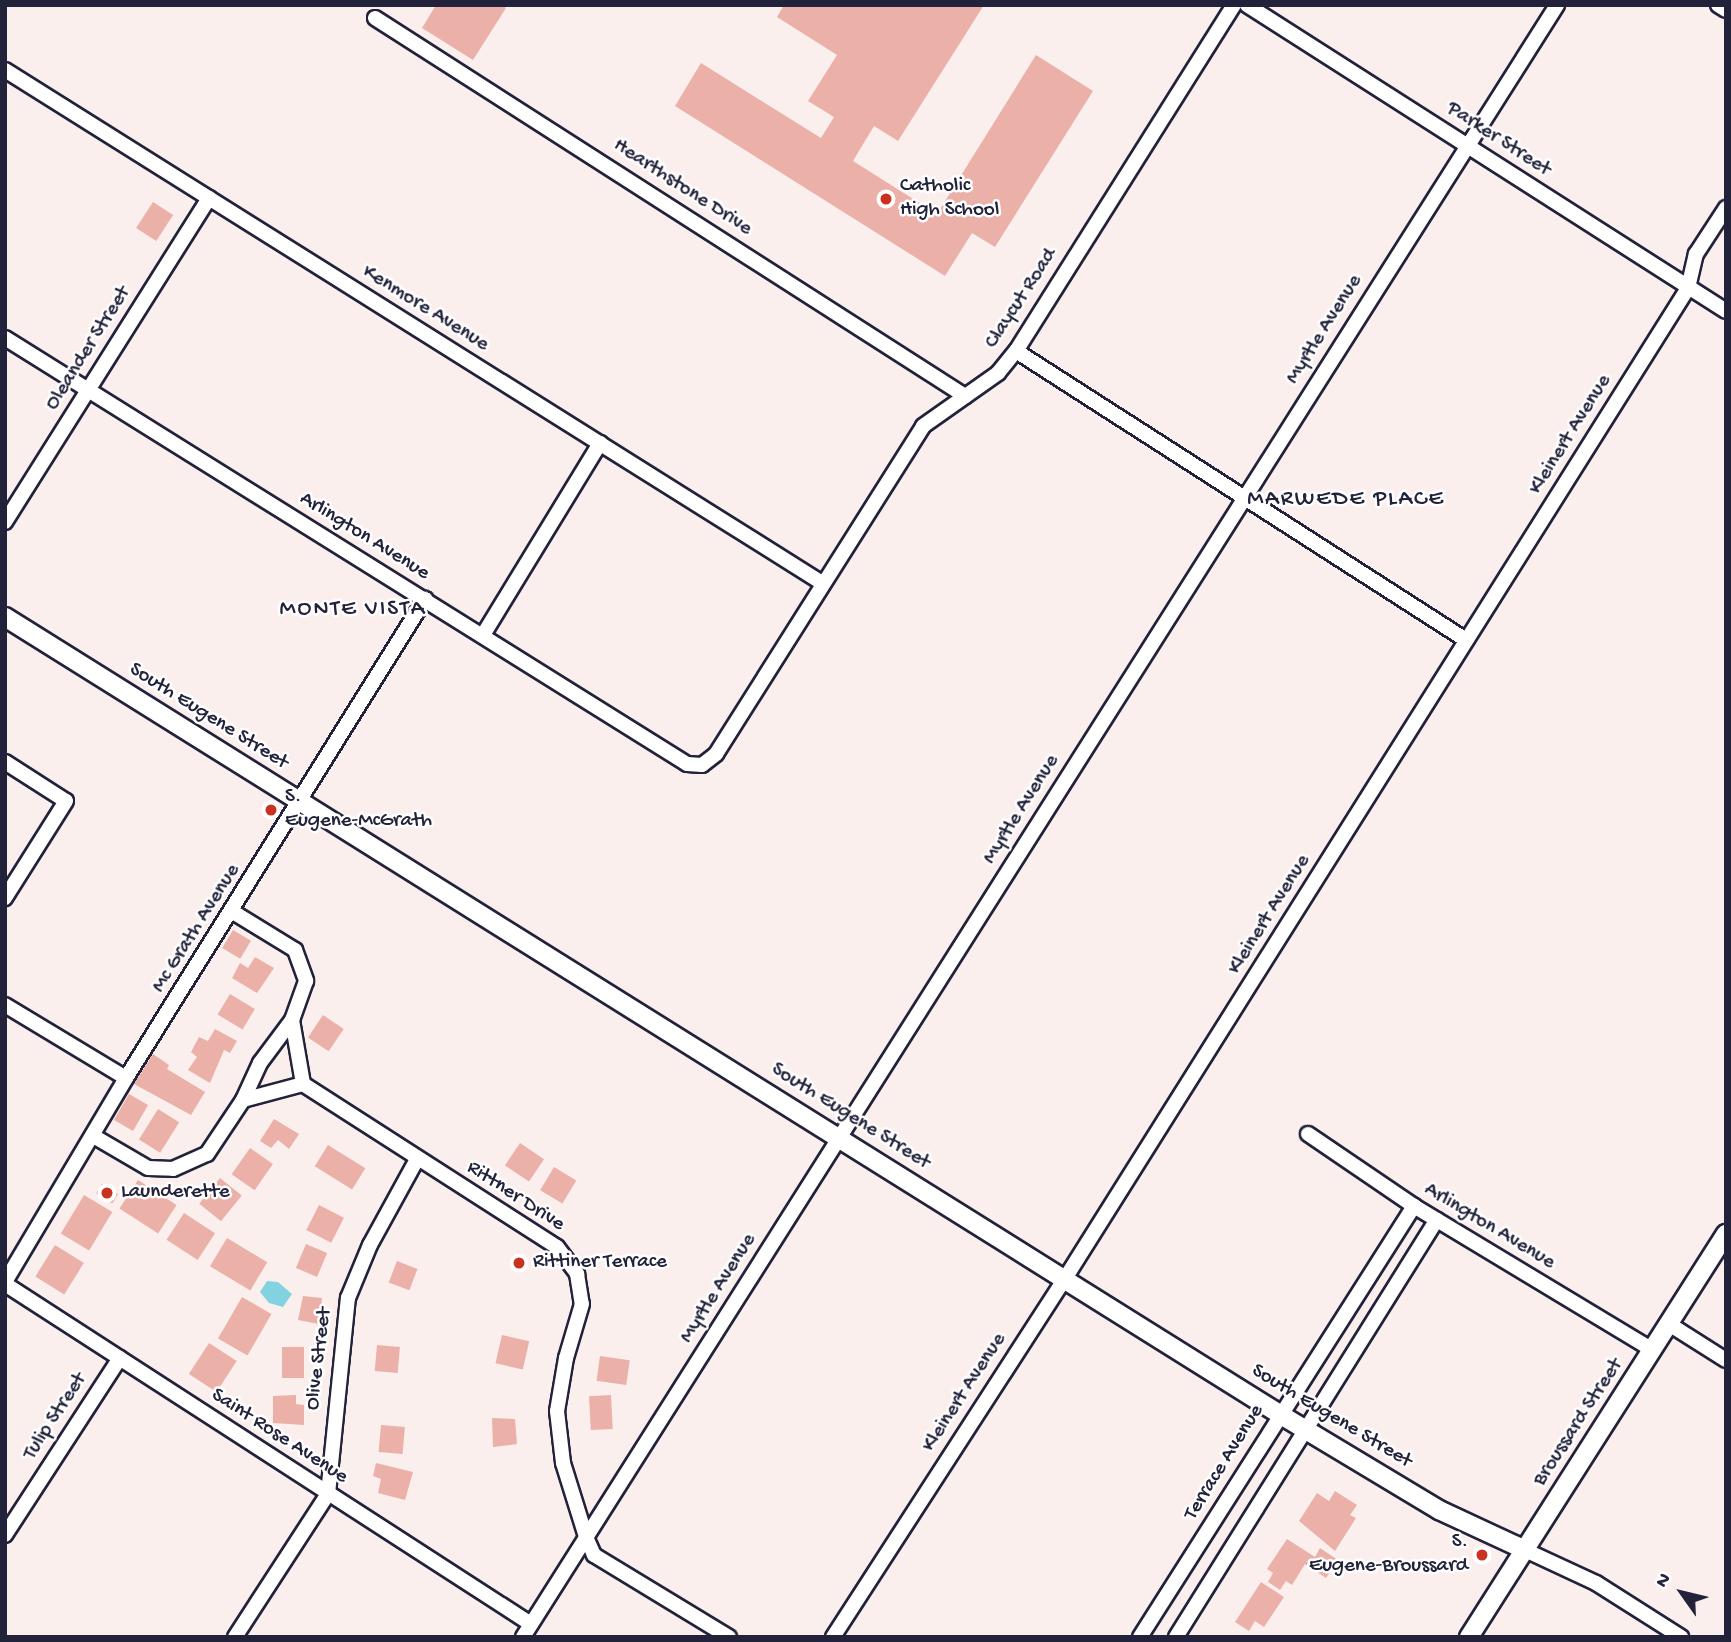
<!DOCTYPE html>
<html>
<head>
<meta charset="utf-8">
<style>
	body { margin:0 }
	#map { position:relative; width:1731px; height:1642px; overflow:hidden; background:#fbefee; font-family:"Gochi Hand",sans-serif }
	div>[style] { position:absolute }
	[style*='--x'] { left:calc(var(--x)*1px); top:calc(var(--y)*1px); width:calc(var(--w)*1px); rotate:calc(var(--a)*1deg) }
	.water>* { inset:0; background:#83d2e0 }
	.building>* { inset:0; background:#ebb0a8; transform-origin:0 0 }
	.roads { filter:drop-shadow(2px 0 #22223b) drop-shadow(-2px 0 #22223b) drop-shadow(0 2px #22223b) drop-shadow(0 -2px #22223b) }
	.minor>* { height:14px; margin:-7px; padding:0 7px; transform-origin:7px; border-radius:7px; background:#fff }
	.tertiary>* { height:18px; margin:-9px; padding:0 9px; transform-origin:9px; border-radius:9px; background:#fff }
	.dots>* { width:19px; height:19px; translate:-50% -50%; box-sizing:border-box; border:4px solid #fff; border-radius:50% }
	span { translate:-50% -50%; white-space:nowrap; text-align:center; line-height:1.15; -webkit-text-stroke:5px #fff; paint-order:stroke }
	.street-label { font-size:21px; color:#22223b }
	.poi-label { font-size:21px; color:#22223b }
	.left { translate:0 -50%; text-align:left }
	.right { translate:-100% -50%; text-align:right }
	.neighbourhood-label { font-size:23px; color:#22223b; letter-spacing:2px }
	.frame { position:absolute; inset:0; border:7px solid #22223b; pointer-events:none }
	.north { position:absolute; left:1647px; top:1558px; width:70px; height:70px; -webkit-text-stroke:5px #fff; paint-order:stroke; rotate:304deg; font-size:19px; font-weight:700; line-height:28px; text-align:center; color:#22223b }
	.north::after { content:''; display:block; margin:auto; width:24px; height:32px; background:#22223b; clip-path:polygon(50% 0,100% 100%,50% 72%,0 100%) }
</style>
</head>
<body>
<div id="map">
	<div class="water">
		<i style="clip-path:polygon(267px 1281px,278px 1282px,292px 1294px,283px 1307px,269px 1303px,260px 1292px)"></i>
	</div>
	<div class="building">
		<i style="clip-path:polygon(436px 5px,502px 5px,506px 8px,473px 60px,422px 28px)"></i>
		<i style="clip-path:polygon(784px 5px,984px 5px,898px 141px,874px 126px,853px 161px,937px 214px,1036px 55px,1093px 91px,995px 247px,972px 233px,945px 276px,675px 106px,701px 63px,821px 138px,834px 117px,808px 101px,837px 55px,777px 17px)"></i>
		<i style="left:153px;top:202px;width:24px;height:31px;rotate:33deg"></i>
		<i style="left:233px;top:930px;width:21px;height:21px;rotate:31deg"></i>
		<i style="clip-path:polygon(255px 957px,274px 968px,257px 993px,232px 978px,240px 963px,248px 968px)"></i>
		<i style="left:230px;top:994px;width:29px;height:24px;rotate:31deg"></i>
		<i style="left:323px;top:1015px;width:25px;height:27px;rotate:34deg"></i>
		<i style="clip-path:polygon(215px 1029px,237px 1041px,230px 1053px,224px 1050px,210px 1083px,188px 1070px,197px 1057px,191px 1052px,199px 1037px,208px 1041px)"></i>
		<i style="clip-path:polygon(153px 1054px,169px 1065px,167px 1069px,205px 1092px,191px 1115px,134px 1084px)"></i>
		<i style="left:129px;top:1094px;width:22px;height:30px;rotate:30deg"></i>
		<i style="left:158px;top:1109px;width:25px;height:36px;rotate:32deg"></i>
		<i style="clip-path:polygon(274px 1119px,299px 1134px,289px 1149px,278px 1140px,271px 1148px,260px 1141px)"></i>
		<i style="left:520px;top:1143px;width:29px;height:27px;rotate:34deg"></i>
		<i style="left:328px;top:1145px;width:44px;height:25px;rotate:32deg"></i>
		<i style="left:250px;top:1148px;width:28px;height:32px;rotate:35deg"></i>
		<i style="left:554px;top:1167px;width:26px;height:27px;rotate:31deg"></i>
		<i style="left:220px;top:1178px;width:28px;height:33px;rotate:39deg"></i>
		<i style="left:138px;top:1180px;width:46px;height:34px;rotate:33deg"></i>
		<i style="left:102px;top:1184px;width:19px;height:11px;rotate:32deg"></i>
		<i style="left:84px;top:1195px;width:33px;height:45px;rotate:31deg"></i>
		<i style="left:319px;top:1205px;width:28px;height:28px;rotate:27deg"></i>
		<i style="left:184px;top:1213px;width:37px;height:32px;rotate:33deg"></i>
		<i style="left:227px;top:1238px;width:47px;height:33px;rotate:31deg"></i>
		<i style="left:306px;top:1244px;width:23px;height:26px;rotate:23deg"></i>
		<i style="left:55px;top:1245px;width:34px;height:37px;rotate:32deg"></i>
		<i style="left:397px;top:1261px;width:22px;height:23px;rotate:21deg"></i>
		<i style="clip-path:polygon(303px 1296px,322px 1298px,319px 1324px,298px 1320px)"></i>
		<i style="left:242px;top:1297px;width:34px;height:48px;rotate:30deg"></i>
		<i style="left:502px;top:1335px;width:28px;height:29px;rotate:13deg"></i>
		<i style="left:209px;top:1343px;width:33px;height:37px;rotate:33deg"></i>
		<i style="left:377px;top:1345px;width:23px;height:26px;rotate:5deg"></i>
		<i style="left:282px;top:1347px;width:22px;height:31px"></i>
		<i style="left:600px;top:1356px;width:30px;height:25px;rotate:8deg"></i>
		<i style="clip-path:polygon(296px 1395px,296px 1404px,304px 1405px,304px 1425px,273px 1423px,273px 1396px)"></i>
		<i style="left:611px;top:1395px;width:34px;height:22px;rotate:87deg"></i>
		<i style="clip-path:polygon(492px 1418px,515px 1419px,517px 1444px,493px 1447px)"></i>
		<i style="left:381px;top:1425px;width:24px;height:27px;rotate:5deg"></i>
		<i style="clip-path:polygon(376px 1463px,413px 1472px,405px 1500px,378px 1493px,381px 1479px,373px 1476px)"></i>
		<i style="clip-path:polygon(1335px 1491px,1357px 1505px,1350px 1515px,1356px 1518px,1335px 1551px,1299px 1521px,1317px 1493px,1329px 1501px)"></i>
		<i style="clip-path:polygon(1287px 1539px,1315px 1557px,1320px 1548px,1338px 1560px,1326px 1578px,1305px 1564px,1292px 1585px,1286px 1581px,1280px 1590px,1268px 1582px,1273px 1573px,1267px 1569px)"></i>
		<i style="clip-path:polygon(1261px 1582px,1284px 1597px,1264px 1627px,1255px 1621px,1249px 1631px,1235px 1622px)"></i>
	</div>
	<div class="roads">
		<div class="minor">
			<i style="--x:1247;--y:5;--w:568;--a:32.57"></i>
			<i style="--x:1718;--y:5;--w:9;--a:32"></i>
			<i style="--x:375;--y:18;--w:701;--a:32.65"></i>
			<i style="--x:5;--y:70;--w:965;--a:32.12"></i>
			<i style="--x:5;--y:338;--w:804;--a:31.99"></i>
			<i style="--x:687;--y:764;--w:15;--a:4"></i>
			<i style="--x:702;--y:765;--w:18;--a:-38"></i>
			<i style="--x:716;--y:754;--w:388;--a:-57.7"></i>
			<i style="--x:923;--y:426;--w:92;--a:-35.2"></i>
			<i style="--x:998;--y:373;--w:28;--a:-51"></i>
			<i style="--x:1016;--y:351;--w:409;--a:-57.8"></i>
			<i style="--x:1016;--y:351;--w:535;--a:32.71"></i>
			<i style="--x:5;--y:522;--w:383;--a:-57.8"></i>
			<i style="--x:483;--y:635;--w:225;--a:-58.6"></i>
			<i style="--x:5;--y:762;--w:72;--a:32.6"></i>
			<i style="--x:66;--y:801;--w:115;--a:122.2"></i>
			<i style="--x:233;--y:912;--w:73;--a:31.5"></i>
			<i style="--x:295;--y:950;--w:33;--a:70"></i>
			<i style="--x:306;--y:981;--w:41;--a:109.7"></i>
			<i style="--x:292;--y:1020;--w:65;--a:80.2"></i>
			<i style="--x:5;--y:1005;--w:141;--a:31.1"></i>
			<i style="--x:243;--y:1100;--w:41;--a:-65.3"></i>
			<i style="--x:260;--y:1063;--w:54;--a:-53.3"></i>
			<i style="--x:1308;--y:1134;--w:128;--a:34.2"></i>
			<i style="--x:1414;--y:1206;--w:279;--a:31.1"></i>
			<i style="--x:95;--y:1137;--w:61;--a:30.3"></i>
			<i style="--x:148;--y:1168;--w:25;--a:2"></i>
			<i style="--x:173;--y:1169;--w:37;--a:-24"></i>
			<i style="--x:207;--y:1154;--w:65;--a:-56.3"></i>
			<i style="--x:243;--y:1100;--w:62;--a:-14.9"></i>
			<i style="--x:303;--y:1084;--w:302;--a:32.7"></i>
			<i style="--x:557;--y:1247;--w:34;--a:53"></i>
			<i style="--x:577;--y:1274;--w:30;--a:81"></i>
			<i style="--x:582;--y:1304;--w:56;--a:106.5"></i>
			<i style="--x:566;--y:1358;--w:54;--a:99.6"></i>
			<i style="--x:557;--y:1411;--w:52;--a:83.4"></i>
			<i style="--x:563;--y:1463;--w:77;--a:72.7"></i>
			<i style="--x:586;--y:1537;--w:20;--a:66"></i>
			<i style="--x:594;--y:1555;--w:158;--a:31.3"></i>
			<i style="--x:5;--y:1282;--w:237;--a:-59.3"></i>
			<i style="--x:126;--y:1078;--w:565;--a:-58.03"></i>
			<i style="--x:5;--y:1284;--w:626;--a:32.88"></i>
			<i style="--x:1669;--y:1324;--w:67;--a:32.3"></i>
			<i style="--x:5;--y:1535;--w:211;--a:-57"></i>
			<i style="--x:1525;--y:1550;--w:78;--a:24.9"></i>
			<i style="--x:1596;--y:1583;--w:101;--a:32.4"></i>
			<i style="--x:235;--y:1637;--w:171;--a:-57"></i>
			<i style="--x:328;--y:1494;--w:197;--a:-84.2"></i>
			<i style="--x:348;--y:1298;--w:57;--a:-67.5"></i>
			<i style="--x:370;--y:1245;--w:98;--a:-61.3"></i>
			<i style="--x:523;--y:1637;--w:1932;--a:-57.64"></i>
			<i style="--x:833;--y:1637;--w:429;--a:-57.1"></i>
			<i style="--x:1066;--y:1277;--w:1168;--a:-57.83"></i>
			<i style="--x:1688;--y:288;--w:35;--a:-77"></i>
			<i style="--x:1696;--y:254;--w:55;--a:-56.9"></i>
			<i style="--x:1140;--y:1637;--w:511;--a:-57.55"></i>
			<i style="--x:1176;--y:1637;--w:492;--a:-58"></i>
		</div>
		<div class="tertiary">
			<i style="--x:5;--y:617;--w:1505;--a:32.02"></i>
			<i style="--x:1281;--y:1415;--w:184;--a:31"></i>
			<i style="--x:1439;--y:1510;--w:95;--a:24.9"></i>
			<i style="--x:1469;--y:1637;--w:478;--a:-57.5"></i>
		</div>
	</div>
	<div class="dots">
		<i style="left:886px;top:199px;background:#c8321e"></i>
		<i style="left:271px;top:810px;background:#c8321e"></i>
		<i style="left:107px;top:1193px;background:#c8321e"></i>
		<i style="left:519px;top:1263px;background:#c8321e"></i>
		<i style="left:1482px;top:1555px;background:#c8321e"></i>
	</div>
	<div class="street-label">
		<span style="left:1498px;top:140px;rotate:33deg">Parker Street</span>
		<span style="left:682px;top:188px;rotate:33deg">Hearthstone Drive</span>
		<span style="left:1022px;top:299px;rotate:-57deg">Claycut Road</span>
		<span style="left:425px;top:309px;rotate:32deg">Kenmore Avenue</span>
		<span style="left:1325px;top:330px;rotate:-58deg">Myrtle Avenue</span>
		<span style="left:89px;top:349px;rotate:-58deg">Oleander Street</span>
		<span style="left:1571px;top:435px;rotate:-58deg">Kleinert Avenue</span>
		<span style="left:364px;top:537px;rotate:32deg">Arlington Avenue</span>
		<span style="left:208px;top:717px;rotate:32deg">South Eugene Street</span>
		<span style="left:1022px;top:810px;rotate:-58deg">Myrtle Avenue</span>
		<span style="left:1270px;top:915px;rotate:-58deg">Kleinert Avenue</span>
		<span style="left:197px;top:929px;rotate:-58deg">Mc Grath Avenue</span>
		<span style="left:850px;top:1117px;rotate:32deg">South Eugene Street</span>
		<span style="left:515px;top:1197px;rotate:33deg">Rittner Drive</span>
		<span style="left:1489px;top:1227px;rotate:31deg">Arlington Avenue</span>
		<span style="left:719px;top:1289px;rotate:-58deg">Myrtle Avenue</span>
		<span style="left:320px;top:1359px;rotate:-83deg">Olive Street</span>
		<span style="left:965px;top:1393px;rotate:-57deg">Kleinert Avenue</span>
		<span style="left:56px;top:1417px;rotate:-57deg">Tulip Street</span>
		<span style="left:1331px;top:1417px;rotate:31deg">South Eugene Street</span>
		<span style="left:1579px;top:1423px;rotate:-57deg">Broussard Street</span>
		<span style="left:279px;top:1437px;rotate:33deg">Saint Rose Avenue</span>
		<span style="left:1225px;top:1463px;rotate:-58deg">Terrace Avenue</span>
	</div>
	<div class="poi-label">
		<span class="left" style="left:900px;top:199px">Catholic<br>High School</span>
		<span class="left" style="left:285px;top:810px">S.<br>Eugene-McGrath</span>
		<span class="left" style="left:121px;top:1193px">Launderette</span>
		<span class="left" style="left:533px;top:1263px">Rittiner Terrace</span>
		<span class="right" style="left:1468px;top:1555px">S.<br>Eugene-Broussard</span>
	</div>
	<div class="neighbourhood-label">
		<span style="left:1346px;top:500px">MARWEDE PLACE</span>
		<span style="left:353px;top:610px">MONTE VISTA</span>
	</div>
	<div class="frame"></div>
	<div class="north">N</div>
</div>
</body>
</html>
